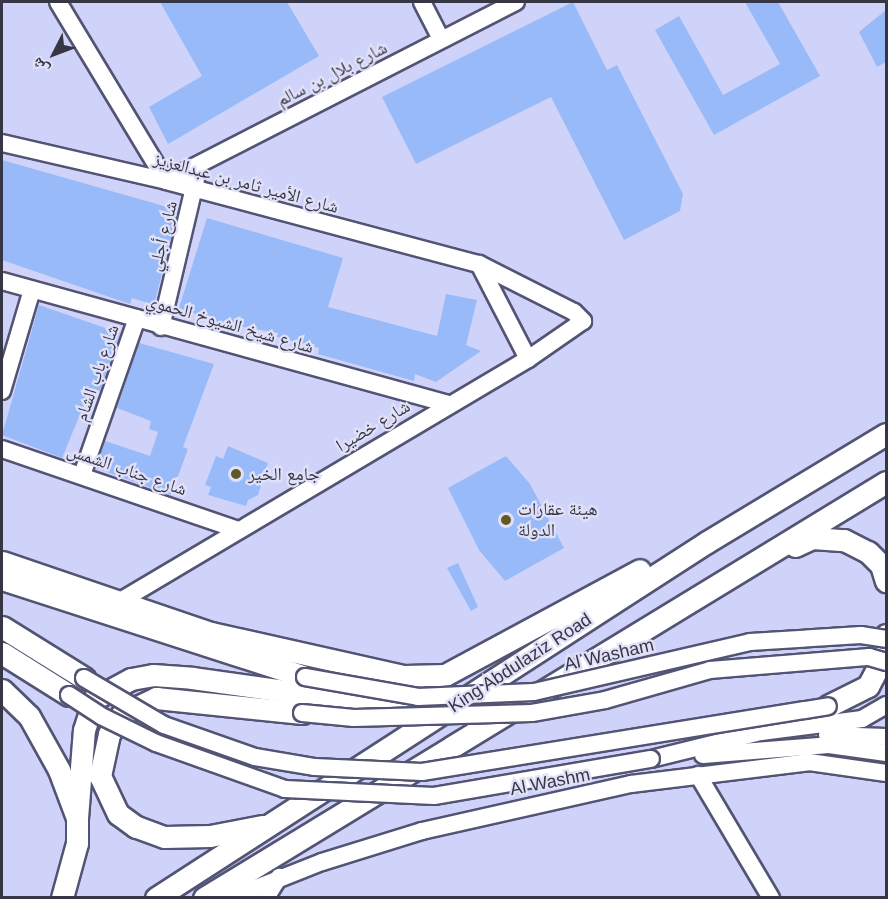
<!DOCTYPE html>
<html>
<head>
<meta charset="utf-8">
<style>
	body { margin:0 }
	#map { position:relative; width:888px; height:899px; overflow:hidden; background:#d0d3f9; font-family:Helvetica,"Noto Naskh Arabic",sans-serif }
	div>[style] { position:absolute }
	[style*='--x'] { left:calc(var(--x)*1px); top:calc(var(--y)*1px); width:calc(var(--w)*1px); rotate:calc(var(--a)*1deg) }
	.building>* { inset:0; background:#98baf8 }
	.roads { filter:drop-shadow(2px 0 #535474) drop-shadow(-2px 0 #535474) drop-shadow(0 2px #535474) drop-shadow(0 -2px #535474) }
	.minor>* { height:16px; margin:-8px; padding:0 8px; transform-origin:8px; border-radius:8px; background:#fff }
	.major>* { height:21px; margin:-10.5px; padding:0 10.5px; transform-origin:10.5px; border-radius:10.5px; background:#fff }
	.bridges { filter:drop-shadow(2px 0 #535474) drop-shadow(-2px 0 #535474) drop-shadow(0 2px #535474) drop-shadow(0 -2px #535474) }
	.minor-bridge>* { height:16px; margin:-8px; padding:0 8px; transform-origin:8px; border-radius:8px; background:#fff }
	.dots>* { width:16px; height:16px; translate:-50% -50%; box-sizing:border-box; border:3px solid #e0e1f8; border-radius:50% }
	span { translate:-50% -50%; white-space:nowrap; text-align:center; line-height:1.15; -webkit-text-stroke:4.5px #e0e1f8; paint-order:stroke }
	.street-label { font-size:18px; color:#363645 }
	.poi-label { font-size:18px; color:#363645 }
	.left { translate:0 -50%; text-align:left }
	.frame { position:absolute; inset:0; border:3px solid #363645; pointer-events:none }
	.north { position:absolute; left:24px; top:24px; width:60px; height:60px; -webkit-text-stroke:4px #e0e1f8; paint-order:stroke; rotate:228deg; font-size:16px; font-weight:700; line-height:24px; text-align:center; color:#363645 }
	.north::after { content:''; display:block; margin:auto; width:21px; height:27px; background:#363645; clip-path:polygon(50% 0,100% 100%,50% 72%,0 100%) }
</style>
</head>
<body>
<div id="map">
	<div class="building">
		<i style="clip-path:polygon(160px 2px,287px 2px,319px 56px,168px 144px,149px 107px,202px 76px)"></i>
		<i style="clip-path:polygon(573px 2px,607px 70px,617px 65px,683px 194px,680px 211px,624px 240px,551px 97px,416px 164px,382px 97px)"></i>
		<i style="clip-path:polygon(745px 2px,778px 2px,820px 76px,714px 135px,655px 30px,679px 16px,723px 95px,780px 64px)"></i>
		<i style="clip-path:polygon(886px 10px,886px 62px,877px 67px,859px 32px)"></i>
		<i style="clip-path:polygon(2px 160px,178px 210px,154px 305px,132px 298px,130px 304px,2px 260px)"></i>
		<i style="clip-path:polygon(207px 218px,343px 258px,328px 307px,437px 336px,446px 294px,477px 300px,466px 345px,481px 351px,436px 382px,415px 374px,414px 381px,318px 354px,319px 348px,277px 337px,278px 333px,221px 323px,179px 308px)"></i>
		<i style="clip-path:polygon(39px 305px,120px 333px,100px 391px,91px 388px,62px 458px,2px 435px)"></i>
		<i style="clip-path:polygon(139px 343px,214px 364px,183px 447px,188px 449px,171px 495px,96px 468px,105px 441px,150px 456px,158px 432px,149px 429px,151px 421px,117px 408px)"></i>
		<i style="clip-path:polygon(228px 446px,268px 463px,258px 495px,248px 500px,246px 506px,208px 495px,211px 487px,205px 485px,216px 456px,223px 459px)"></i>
		<i style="clip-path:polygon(506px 456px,530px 484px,564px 548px,505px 581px,479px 550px,448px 488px)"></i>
		<i style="clip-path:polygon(458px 563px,478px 607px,471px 611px,447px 568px)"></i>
	</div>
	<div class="roads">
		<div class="minor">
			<i style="--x:58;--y:2;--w:209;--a:58.9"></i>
			<i style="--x:166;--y:181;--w:393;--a:-27.1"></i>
			<i style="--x:422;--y:2;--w:42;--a:62.8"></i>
			<i style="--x:2;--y:143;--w:168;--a:13"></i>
			<i style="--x:166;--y:181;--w:324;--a:14.9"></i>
			<i style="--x:479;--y:264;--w:106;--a:26.8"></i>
			<i style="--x:574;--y:312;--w:13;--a:45"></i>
			<i style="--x:583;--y:321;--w:67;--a:145.4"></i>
			<i style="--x:528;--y:359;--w:474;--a:149.3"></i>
			<i style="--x:479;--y:264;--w:107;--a:62.7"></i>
			<i style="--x:2;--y:281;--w:463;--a:15.4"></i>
			<i style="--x:161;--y:327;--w:152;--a:-76.7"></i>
			<i style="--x:2;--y:391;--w:105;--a:-73.5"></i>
			<i style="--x:2;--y:449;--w:250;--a:18.9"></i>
			<i style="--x:82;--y:475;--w:166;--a:-70.7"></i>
			<i style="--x:827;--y:735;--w:59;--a:1.9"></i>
			<i style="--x:703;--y:755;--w:126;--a:-4.5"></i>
			<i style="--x:829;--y:745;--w:58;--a:8"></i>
			<i style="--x:651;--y:759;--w:113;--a:-13.8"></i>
			<i style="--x:761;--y:732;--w:102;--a:-7.3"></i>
			<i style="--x:862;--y:719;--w:28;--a:-30"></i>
			<i style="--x:698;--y:775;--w:143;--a:59.3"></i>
			<i style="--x:231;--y:898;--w:98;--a:-21.6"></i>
			<i style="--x:322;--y:862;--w:105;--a:-17.2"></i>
			<i style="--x:422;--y:831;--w:214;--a:-12.7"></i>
			<i style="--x:631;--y:784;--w:179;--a:-7"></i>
			<i style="--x:809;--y:762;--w:78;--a:8.1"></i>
			<i style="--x:266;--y:898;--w:25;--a:-58"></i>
		</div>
		<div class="major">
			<i style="--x:795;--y:546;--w:19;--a:-25"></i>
			<i style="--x:812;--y:538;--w:32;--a:4"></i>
			<i style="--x:844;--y:540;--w:27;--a:27"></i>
			<i style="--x:868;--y:552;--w:18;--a:45"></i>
			<i style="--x:881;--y:565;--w:17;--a:73"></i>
			<i style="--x:2;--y:562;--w:221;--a:18.8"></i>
			<i style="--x:211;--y:633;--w:198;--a:12.6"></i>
			<i style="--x:404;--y:676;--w:41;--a:-1.4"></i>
			<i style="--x:445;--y:675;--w:221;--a:-28.3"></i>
			<i style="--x:2;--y:579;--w:318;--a:17.9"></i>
			<i style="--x:2;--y:627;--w:97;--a:31.9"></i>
			<i style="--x:2;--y:653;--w:79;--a:32.1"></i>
			<i style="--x:2;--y:690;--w:37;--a:44"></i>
			<i style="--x:29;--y:716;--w:62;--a:60.9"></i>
			<i style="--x:59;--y:770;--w:51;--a:69.4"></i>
			<i style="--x:77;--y:818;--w:25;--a:90"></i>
			<i style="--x:77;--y:843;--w:57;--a:105.3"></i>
			<i style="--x:828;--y:706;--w:45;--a:-26.6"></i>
			<i style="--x:868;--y:686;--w:21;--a:-62"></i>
			<i style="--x:878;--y:667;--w:33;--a:-76"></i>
			<i style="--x:77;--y:818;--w:88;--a:-85.5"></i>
			<i style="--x:84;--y:730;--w:33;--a:-72"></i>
			<i style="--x:94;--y:699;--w:42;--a:-28.4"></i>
			<i style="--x:131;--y:679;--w:22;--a:-10"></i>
			<i style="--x:153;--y:675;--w:39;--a:4"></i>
			<i style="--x:192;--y:678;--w:165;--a:8"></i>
			<i style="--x:355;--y:701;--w:56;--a:-3.1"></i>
			<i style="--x:262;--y:826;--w:53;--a:169.1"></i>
			<i style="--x:210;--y:836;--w:46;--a:178.8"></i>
			<i style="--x:164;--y:837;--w:30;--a:-160"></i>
			<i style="--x:136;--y:827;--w:22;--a:-144"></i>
			<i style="--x:118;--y:814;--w:42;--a:-115.3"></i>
			<i style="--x:100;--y:776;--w:43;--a:-77.9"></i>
			<i style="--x:109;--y:734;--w:24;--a:-57"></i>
			<i style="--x:122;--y:714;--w:38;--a:-25"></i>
			<i style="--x:156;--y:698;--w:147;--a:5.9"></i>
			<i style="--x:156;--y:898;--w:656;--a:-32.87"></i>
			<i style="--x:707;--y:542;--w:209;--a:-31.1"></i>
			<i style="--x:204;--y:898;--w:799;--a:-31.38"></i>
		</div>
	</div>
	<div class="bridges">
		<div class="minor-bridge">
			<i style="--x:305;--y:677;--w:115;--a:10"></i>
			<i style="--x:418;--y:697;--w:116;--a:-2.5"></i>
			<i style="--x:534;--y:692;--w:222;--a:-13"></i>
			<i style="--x:750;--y:642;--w:111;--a:-3.6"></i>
			<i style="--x:861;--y:635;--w:25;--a:9"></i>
			<i style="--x:84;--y:678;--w:93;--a:30.4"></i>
			<i style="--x:164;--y:725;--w:96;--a:19.4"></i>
			<i style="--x:255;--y:757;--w:61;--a:9.5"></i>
			<i style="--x:315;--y:767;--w:107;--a:2.7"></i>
			<i style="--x:422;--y:772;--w:411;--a:-9.2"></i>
			<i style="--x:69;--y:695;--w:38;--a:33"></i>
			<i style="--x:101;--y:716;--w:61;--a:26.1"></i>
			<i style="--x:156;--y:743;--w:137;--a:19.6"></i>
			<i style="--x:285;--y:789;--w:149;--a:2.7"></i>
			<i style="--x:434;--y:796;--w:220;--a:-9.7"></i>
			<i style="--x:302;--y:713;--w:52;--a:5.5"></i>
			<i style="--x:354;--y:718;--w:178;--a:-1.6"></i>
			<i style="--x:532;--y:713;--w:74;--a:-10.1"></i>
			<i style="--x:605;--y:700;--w:109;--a:-15.9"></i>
			<i style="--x:710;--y:670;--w:160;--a:-4.7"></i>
			<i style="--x:869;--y:657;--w:18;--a:16"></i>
		</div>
	</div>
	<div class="dots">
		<i style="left:236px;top:474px;background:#5f5925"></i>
		<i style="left:506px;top:520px;background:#5f5925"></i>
	</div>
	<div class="street-label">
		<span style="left:332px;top:74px;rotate:-27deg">شارع بلال بن سالم</span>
		<span style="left:246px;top:183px;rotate:15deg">شارع الأمير ثامر بن عبدالعزيز</span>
		<span style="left:163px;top:236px;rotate:-76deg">شارع أجلي</span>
		<span style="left:230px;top:324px;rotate:16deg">شارع شيخ الشيوخ الحموي</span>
		<span style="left:97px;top:373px;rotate:-71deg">شارع باب الشام</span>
		<span style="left:373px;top:426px;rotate:-31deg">شارع خضيرا</span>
		<span style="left:127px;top:470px;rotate:19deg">شارع جناب الشمس</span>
		<span style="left:609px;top:655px;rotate:-13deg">Al Washam</span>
		<span style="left:520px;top:663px;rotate:-33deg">King Abdulaziz Road</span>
		<span style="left:550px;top:782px;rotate:-11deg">Al Washm</span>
	</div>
	<div class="poi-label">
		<span class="left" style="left:248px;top:474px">جامع الخير</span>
		<span class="left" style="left:518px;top:520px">هيئة عقارات<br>الدولة</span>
	</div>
	<div class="frame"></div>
	<div class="north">ش</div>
</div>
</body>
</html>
